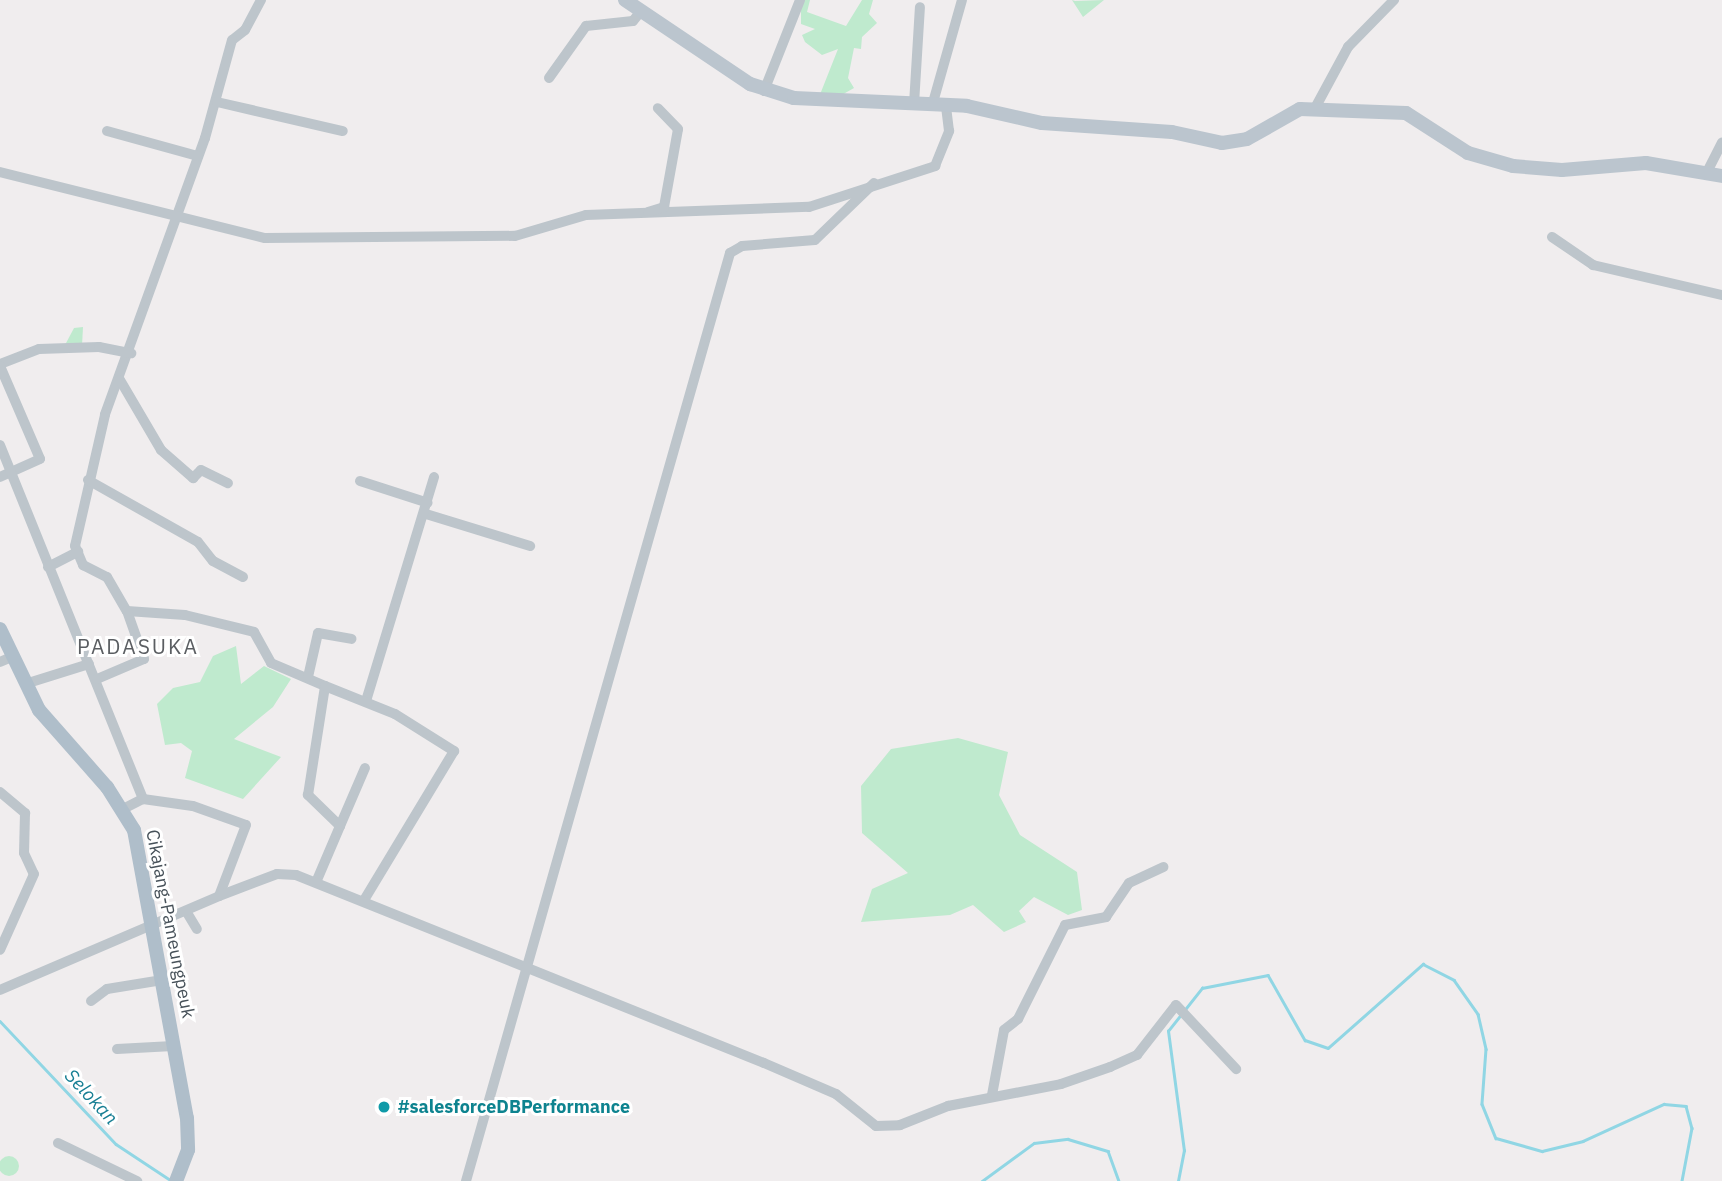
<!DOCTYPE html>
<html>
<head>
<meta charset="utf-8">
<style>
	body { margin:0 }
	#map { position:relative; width:1722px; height:1181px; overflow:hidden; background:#f0edee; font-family:"IBM Plex Sans",sans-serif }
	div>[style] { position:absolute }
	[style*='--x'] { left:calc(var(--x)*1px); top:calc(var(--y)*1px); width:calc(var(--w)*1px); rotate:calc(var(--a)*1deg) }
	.green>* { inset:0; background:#bfeace }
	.round { border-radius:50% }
	.stream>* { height:2.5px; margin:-1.25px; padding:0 1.25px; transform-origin:1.25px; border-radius:1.25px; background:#90d6e4 }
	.street>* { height:10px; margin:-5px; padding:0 5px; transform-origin:5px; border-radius:5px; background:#bdc5cb }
	.secondary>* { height:14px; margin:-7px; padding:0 7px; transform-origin:7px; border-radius:7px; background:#bbc5ce }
	.primary>* { height:14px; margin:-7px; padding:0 7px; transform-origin:7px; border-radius:7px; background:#afbeca }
	.dots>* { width:19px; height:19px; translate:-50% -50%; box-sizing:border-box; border:4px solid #fff; border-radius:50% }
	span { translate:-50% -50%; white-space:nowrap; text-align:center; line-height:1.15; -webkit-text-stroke:6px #fff; paint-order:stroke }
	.street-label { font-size:18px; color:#475159 }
	.culture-label { font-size:18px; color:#0d838f; font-weight:700 }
	.left { translate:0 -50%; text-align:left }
	.water-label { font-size:19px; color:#187f94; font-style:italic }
	.quarter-label { font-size:21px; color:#5b5e62; letter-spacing:2px }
</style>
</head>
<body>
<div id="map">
	<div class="green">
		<i style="clip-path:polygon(801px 0,810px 0,807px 12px,846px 26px,862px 0,873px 0,869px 14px,877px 23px,862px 37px,861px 49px,854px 48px,848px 78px,854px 88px,838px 97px,819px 97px,838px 49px,822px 55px,805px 42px,802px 35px,815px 29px,801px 24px)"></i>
		<i style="clip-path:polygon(1072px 0,1075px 1px,1104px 0,1083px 17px)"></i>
		<i style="clip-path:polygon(83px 327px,82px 346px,65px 345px,74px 328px)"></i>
		<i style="clip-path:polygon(236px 646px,241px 684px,264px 666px,291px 679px,273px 707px,234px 739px,281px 757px,243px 799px,185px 778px,192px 751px,181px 743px,165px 745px,157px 704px,173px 688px,200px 682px,213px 656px)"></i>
		<i style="clip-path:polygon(958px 738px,1008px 752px,999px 795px,1020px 835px,1077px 872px,1082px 910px,1068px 915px,1034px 897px,1019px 911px,1026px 922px,1004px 932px,973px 905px,950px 915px,861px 922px,872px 889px,908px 873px,862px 833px,861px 786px,891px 749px)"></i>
		<i class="round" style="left:-1px;top:1156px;width:20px;height:20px"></i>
	</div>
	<div class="stream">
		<i style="--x:0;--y:1021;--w:169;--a:46.7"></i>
		<i style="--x:116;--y:1144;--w:67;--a:33.5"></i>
		<i style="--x:982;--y:1181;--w:64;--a:-36.2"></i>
		<i style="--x:1034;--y:1143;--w:34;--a:-7"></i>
		<i style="--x:1068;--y:1139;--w:42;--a:16.7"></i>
		<i style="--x:1108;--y:1151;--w:32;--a:70"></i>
		<i style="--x:1178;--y:1181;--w:31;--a:-79"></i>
		<i style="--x:1184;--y:1151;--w:121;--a:-97.6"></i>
		<i style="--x:1168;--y:1031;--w:55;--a:-51.7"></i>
		<i style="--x:1202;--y:988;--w:67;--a:-11.1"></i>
		<i style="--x:1268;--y:975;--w:75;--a:60.4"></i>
		<i style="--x:1305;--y:1040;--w:24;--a:19"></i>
		<i style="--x:1328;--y:1048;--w:127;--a:-41.5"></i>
		<i style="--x:1423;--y:964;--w:35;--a:27"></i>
		<i style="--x:1454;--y:980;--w:42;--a:54.8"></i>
		<i style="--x:1478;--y:1014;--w:36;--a:77"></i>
		<i style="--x:1486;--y:1049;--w:55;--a:94.2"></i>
		<i style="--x:1482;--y:1104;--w:37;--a:68"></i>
		<i style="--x:1496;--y:1138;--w:48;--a:15.8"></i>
		<i style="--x:1542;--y:1151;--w:42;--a:-13.7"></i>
		<i style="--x:1583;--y:1141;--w:89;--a:-24.6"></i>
		<i style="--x:1664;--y:1104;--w:22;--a:5"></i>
		<i style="--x:1686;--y:1106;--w:23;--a:75"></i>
		<i style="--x:1692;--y:1128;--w:54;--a:100.7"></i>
	</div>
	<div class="street">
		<i style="--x:261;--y:0;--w:34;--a:118"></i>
		<i style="--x:245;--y:30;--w:16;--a:142"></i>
		<i style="--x:232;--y:40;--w:102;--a:105.4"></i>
		<i style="--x:205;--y:138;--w:294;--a:109.9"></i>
		<i style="--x:105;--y:415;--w:134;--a:102.9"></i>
		<i style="--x:75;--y:546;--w:21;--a:67"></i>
		<i style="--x:83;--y:565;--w:27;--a:27"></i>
		<i style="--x:107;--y:577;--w:39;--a:60"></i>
		<i style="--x:127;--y:611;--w:58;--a:3.9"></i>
		<i style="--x:185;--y:615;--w:71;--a:13.8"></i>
		<i style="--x:254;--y:632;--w:35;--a:61"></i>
		<i style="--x:271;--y:663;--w:59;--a:23.1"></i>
		<i style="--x:549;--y:78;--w:64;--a:-54.6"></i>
		<i style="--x:586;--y:26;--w:47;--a:-6.1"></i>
		<i style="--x:633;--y:21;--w:13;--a:-51"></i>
		<i style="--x:764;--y:91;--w:98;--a:-68.4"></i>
		<i style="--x:217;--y:102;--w:129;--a:13"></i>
		<i style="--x:914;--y:104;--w:97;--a:-86.5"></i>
		<i style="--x:932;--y:106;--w:110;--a:-74.2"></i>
		<i style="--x:1314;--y:110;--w:72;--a:-61.6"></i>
		<i style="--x:1348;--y:47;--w:66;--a:-45.6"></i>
		<i style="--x:107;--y:131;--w:94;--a:15.4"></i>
		<i style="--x:0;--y:172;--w:273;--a:14"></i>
		<i style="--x:265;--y:238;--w:250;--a:-0.5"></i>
		<i style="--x:515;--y:236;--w:74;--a:-16.5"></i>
		<i style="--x:586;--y:215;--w:223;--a:-2.1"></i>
		<i style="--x:809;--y:207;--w:133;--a:-18"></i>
		<i style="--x:935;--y:166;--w:38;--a:-68"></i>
		<i style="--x:949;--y:131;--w:25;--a:-97"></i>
		<i style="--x:1707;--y:172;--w:33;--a:-63"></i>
		<i style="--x:648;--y:212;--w:17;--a:-17"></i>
		<i style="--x:664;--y:207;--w:79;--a:-79.8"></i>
		<i style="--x:678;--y:129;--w:29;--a:-134"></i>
		<i style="--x:1552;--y:237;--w:50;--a:34.3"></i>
		<i style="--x:1593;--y:265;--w:132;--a:13.1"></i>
		<i style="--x:0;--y:364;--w:42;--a:-21"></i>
		<i style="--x:39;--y:349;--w:60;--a:-1.9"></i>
		<i style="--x:99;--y:347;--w:33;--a:11"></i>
		<i style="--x:0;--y:366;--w:101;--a:66.7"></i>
		<i style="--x:40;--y:459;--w:44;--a:155.8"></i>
		<i style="--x:120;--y:380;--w:81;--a:59.6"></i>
		<i style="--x:161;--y:450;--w:43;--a:41.2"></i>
		<i style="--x:193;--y:478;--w:11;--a:-45"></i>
		<i style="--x:201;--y:470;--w:30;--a:26"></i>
		<i style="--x:0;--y:445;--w:382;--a:68"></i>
		<i style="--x:88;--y:480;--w:126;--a:29.4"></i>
		<i style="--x:198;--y:542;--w:24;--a:52"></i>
		<i style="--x:213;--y:561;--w:34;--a:28"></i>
		<i style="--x:360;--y:481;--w:71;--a:17.9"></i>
		<i style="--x:426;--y:514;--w:109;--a:17.1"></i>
		<i style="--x:48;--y:567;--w:34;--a:-27"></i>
		<i style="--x:0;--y:662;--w:13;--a:-23"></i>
		<i style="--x:308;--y:677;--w:45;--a:-77.2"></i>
		<i style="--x:318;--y:633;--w:34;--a:10"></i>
		<i style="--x:97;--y:679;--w:51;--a:-23.1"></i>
		<i style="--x:144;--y:659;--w:51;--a:-109.5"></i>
		<i style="--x:25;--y:684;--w:67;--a:-17.4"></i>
		<i style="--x:366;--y:701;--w:234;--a:-73.1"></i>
		<i style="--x:0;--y:792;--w:33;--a:40"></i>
		<i style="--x:25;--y:813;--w:40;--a:91.4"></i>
		<i style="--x:24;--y:853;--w:23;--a:65"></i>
		<i style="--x:34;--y:874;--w:83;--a:114.1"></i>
		<i style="--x:123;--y:809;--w:22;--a:-27"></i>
		<i style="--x:143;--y:799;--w:50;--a:8"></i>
		<i style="--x:193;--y:806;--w:56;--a:19.7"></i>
		<i style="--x:246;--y:825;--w:76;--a:110.8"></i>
		<i style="--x:340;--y:826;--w:63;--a:-66.7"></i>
		<i style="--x:317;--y:880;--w:59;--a:-66.9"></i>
		<i style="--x:340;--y:826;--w:45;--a:-135.9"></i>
		<i style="--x:308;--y:795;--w:110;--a:-81.1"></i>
		<i style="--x:325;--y:686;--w:75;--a:21.8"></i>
		<i style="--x:395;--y:714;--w:70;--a:32.1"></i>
		<i style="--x:454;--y:751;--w:174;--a:121.1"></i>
		<i style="--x:186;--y:911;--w:21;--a:59"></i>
		<i style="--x:0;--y:990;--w:238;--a:-23.2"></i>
		<i style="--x:219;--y:896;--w:62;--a:-20.8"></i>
		<i style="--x:277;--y:874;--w:19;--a:3"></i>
		<i style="--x:296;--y:875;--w:504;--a:21.89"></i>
		<i style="--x:764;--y:1063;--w:78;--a:23.3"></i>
		<i style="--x:836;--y:1094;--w:51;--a:38.7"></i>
		<i style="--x:876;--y:1126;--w:24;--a:-2"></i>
		<i style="--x:900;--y:1125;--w:52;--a:-21.6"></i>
		<i style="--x:948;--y:1106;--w:115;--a:-11"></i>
		<i style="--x:1061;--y:1084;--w:52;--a:-19.1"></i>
		<i style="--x:1110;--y:1067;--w:30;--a:-24"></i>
		<i style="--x:1137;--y:1055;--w:63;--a:-52"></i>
		<i style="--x:1176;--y:1005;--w:88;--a:46.8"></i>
		<i style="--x:91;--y:1001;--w:20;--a:-37"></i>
		<i style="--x:107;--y:989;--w:56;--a:-9.3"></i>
		<i style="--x:117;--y:1049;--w:56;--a:-3.1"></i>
		<i style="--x:992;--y:1095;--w:66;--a:-79.5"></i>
		<i style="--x:1004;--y:1030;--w:18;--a:-38"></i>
		<i style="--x:1018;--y:1019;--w:105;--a:-63.4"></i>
		<i style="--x:1065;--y:925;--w:42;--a:-11"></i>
		<i style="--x:1106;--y:917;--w:41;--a:-55.9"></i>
		<i style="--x:1129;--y:883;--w:38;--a:-25"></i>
		<i style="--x:58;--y:1143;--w:88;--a:25.7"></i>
		<i style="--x:466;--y:1181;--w:965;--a:-74.12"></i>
		<i style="--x:730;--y:253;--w:14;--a:-30"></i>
		<i style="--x:742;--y:246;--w:73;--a:-4.7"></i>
		<i style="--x:815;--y:240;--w:82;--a:-44"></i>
	</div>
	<div class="secondary">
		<i style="--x:625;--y:0;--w:151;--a:33.9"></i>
		<i style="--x:750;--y:84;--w:46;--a:17.7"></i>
		<i style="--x:794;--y:98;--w:173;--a:2.6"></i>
		<i style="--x:967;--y:106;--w:77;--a:12.8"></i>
		<i style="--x:1042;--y:123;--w:130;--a:4"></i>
		<i style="--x:1172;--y:132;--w:51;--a:12.4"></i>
		<i style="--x:1222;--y:143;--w:25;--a:-9"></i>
		<i style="--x:1247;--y:139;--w:61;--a:-29.5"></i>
		<i style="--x:1300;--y:109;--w:106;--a:2.2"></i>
		<i style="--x:1406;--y:113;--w:74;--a:32.8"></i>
		<i style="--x:1468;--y:153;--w:47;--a:16.1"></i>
		<i style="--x:1513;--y:166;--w:49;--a:4.7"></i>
		<i style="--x:1562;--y:170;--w:84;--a:-4.8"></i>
		<i style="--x:1646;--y:163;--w:77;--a:9.7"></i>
	</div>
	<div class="primary">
		<i style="--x:0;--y:629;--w:90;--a:64.3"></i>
		<i style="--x:39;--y:710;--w:103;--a:48.6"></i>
		<i style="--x:107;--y:787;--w:51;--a:57.9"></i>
		<i style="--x:134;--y:830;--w:293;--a:79.6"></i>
		<i style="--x:187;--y:1118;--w:32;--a:88"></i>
		<i style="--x:188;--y:1150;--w:33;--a:111"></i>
	</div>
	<div class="dots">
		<i style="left:384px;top:1107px;background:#0f9aa8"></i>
	</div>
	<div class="street-label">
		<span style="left:170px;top:924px;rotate:79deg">Cikajang-Pameungpeuk</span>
	</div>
	<div class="culture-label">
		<span class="left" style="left:398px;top:1107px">#salesforceDBPerformance</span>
	</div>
	<div class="water-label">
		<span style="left:91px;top:1097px;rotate:47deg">Selokan</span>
	</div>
	<div class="quarter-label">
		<span style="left:138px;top:646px">PADASUKA</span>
	</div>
</div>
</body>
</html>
